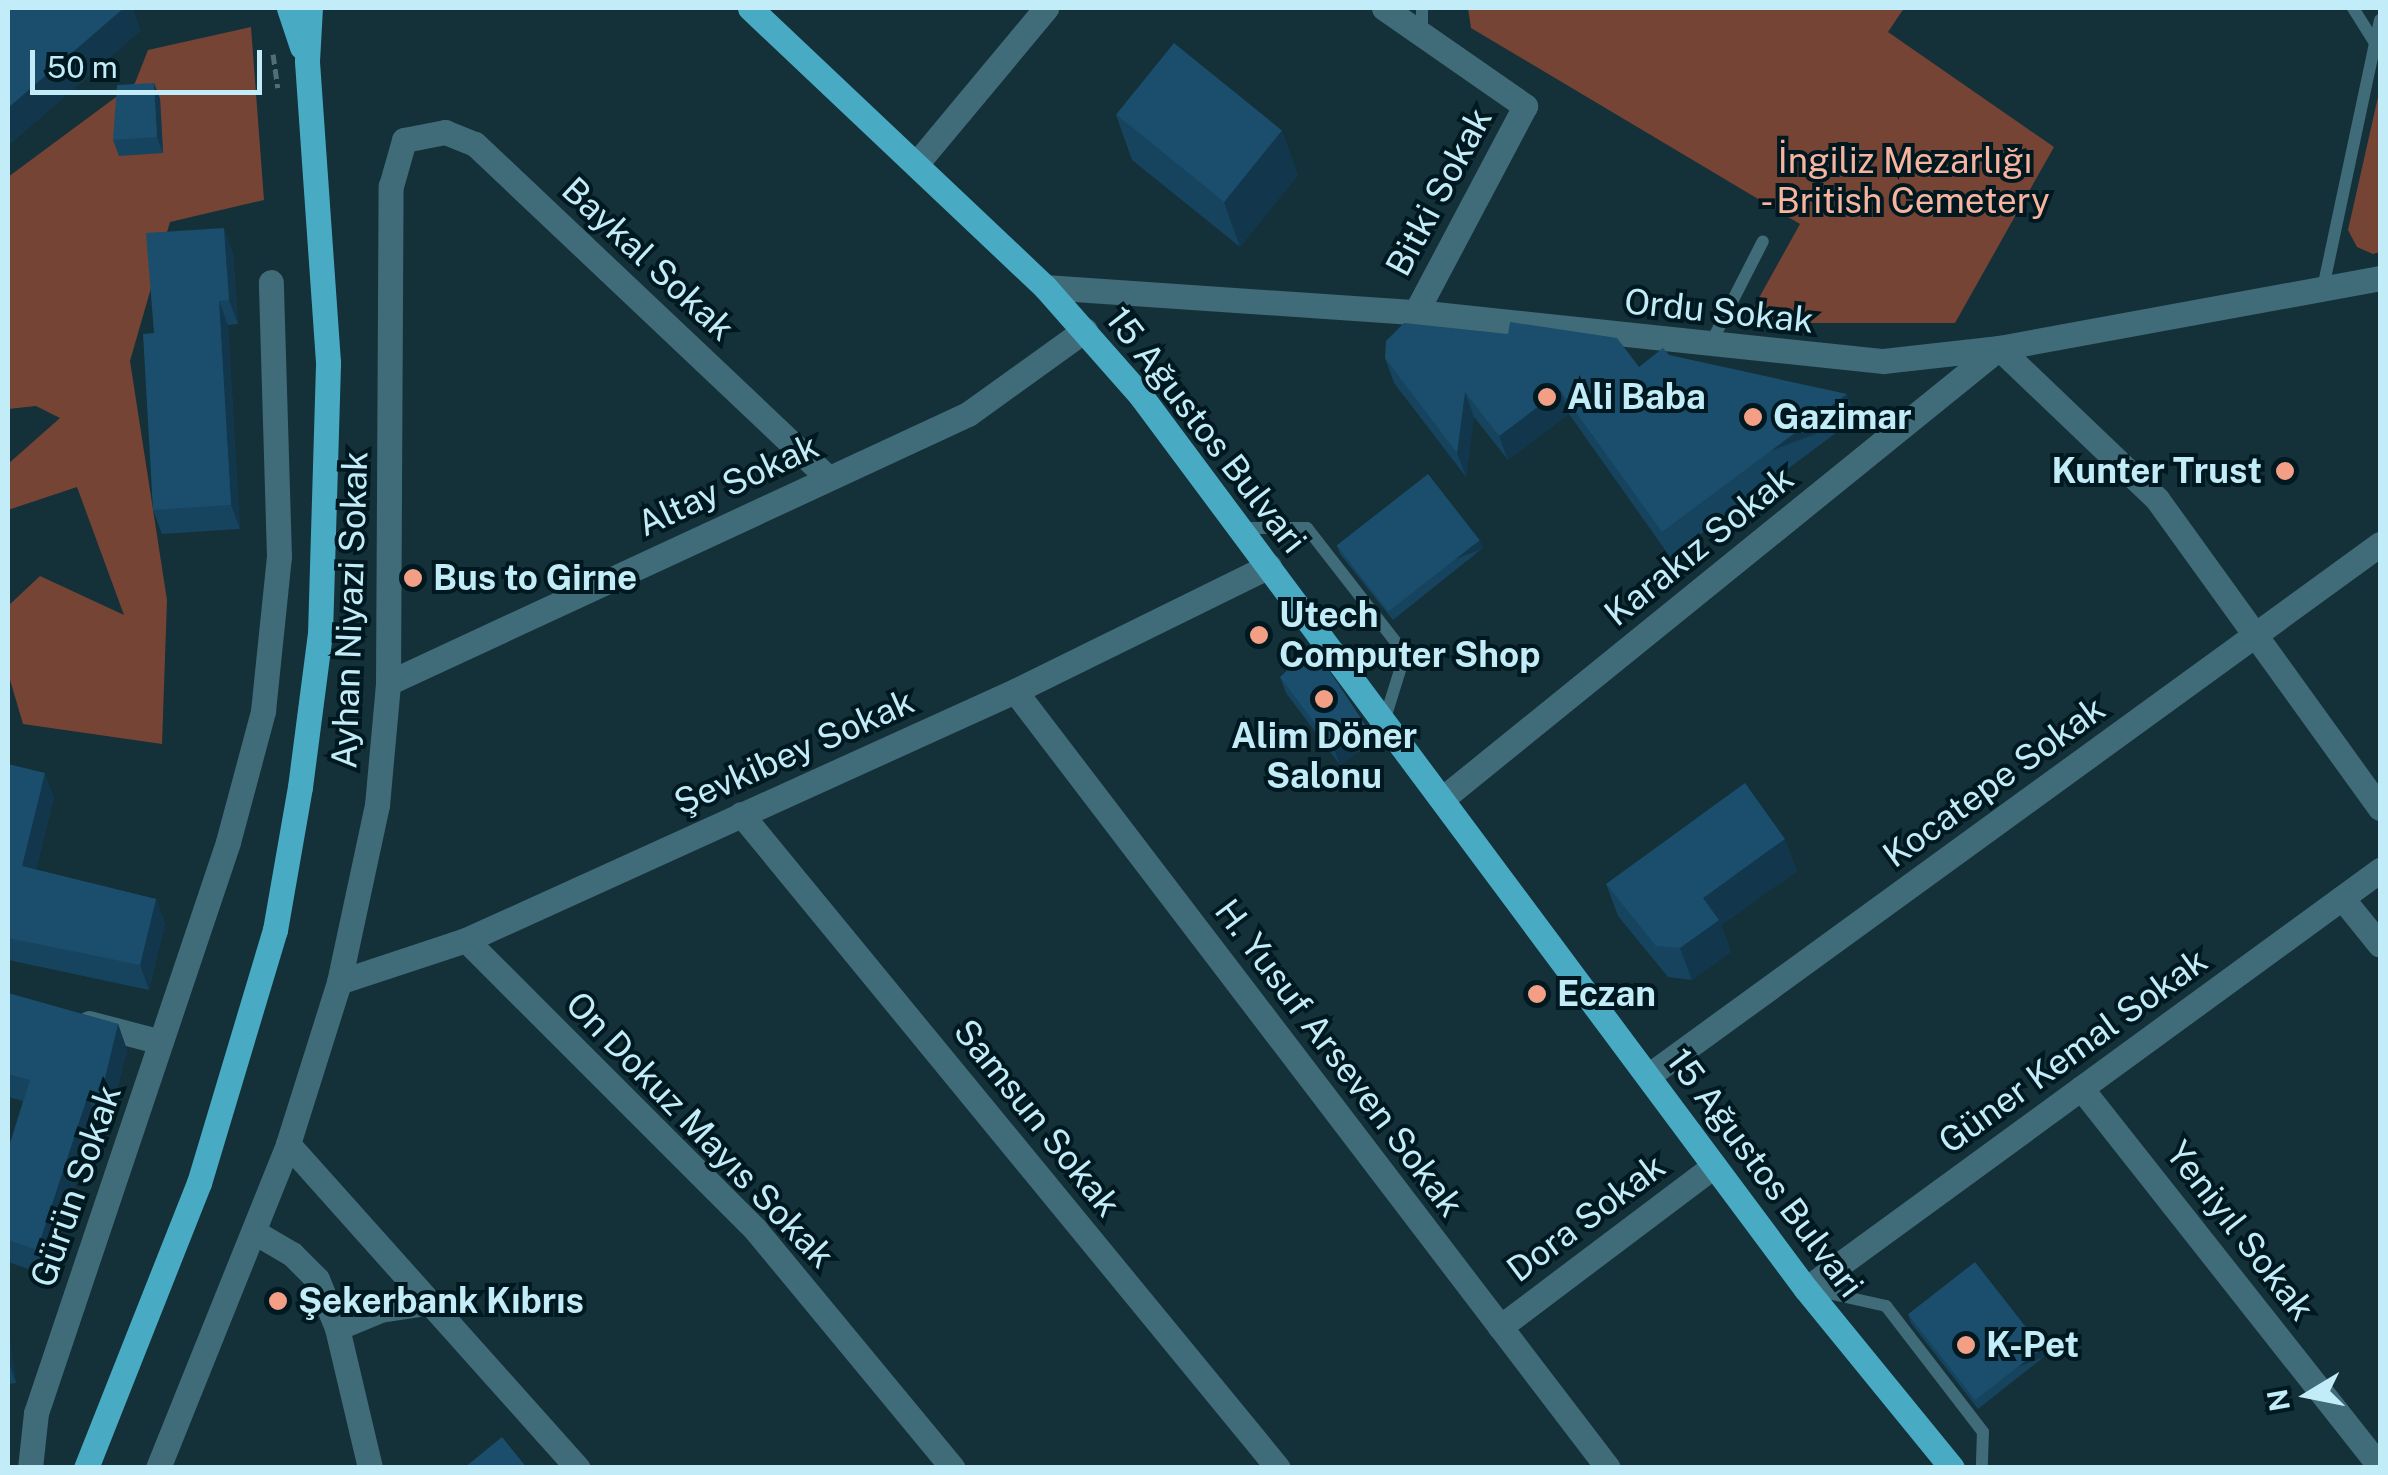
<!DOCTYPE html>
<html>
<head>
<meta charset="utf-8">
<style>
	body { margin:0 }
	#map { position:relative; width:2388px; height:1475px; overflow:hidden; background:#143038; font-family:"Public Sans",sans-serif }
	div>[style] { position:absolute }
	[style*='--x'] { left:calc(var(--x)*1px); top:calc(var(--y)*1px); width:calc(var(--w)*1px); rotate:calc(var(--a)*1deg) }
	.green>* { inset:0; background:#764435 }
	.path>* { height:5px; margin-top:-2.5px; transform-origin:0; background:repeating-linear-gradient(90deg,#4e6e78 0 10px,transparent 0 15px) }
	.service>* { height:12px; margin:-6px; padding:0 6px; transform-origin:6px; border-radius:6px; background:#406b78 }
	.minor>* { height:25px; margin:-12.5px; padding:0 12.5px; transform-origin:12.5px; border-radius:12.5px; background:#406b78 }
	.tertiary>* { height:25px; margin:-12.5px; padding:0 12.5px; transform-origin:12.5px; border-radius:12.5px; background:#406b78 }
	.primary>* { height:25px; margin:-12.5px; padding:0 12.5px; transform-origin:12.5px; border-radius:12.5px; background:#48aac3 }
	.wall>* { inset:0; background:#16435d }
	.shaded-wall>* { inset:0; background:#12374c; transform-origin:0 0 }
	.building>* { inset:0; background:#1a4e6c; transform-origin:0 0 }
	.dots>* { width:28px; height:28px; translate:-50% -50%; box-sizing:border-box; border:5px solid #00181f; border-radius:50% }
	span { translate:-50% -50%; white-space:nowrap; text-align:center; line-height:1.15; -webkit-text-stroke:8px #00181f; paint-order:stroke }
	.park-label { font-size:35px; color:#f9b49f }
	.street-label { font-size:35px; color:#c3ecf9 }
	.poi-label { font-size:35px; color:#c3ecf9; font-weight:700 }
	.left { translate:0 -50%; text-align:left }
	.right { translate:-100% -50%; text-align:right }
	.frame { position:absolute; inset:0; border:10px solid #c3ecf9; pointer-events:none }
	.north { position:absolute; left:2258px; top:1345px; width:100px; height:100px; -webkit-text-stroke:8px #00181f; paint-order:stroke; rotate:260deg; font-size:28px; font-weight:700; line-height:40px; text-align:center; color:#c3ecf9 }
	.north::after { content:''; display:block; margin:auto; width:35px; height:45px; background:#c3ecf9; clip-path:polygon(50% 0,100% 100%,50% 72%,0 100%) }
	.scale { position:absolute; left:30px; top:50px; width:232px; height:45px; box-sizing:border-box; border:5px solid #c3ecf9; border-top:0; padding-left:12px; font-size:30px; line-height:35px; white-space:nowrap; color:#c3ecf9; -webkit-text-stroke:8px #00181f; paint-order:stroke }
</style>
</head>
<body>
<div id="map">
	<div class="green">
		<i style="clip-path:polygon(1468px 8px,1904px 8px,1888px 32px,2054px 147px,1955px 323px,1745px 323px,1800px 224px,1471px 28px)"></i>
		<i style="clip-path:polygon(251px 27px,264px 200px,170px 222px,130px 361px,167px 600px,162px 744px,23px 724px,8px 673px,8px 606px,40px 576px,124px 615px,77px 487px,8px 510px,8px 464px,60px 418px,36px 406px,8px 409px,8px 177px,135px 83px,148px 50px)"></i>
		<i style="clip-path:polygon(2380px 88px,2380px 252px,2373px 254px,2357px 247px,2348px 230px)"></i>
	</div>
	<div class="path">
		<i style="--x:273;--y:54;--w:34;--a:82"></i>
	</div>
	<div class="service">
		<i style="--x:1422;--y:8;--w:24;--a:90"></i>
		<i style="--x:2353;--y:8;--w:41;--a:57.8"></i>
		<i style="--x:2323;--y:288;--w:274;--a:-78"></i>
		<i style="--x:1711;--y:343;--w:114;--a:-63"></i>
		<i style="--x:1240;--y:528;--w:67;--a:0"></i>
		<i style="--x:1307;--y:528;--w:160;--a:52.1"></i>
		<i style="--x:1405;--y:654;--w:71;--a:107.2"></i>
		<i style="--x:1810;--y:1289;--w:78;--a:12.6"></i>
		<i style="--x:1886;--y:1306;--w:159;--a:52.4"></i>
		<i style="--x:1983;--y:1432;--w:36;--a:92"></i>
	</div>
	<div class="minor">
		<i style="--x:1384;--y:8;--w:172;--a:34.8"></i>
		<i style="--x:1525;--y:106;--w:233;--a:117.9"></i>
		<i style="--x:917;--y:163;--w:202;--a:-50.2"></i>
		<i style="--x:388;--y:683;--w:639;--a:-24.88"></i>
		<i style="--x:968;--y:414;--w:144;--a:-35.7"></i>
		<i style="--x:1015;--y:691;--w:977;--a:52.65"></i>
		<i style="--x:1442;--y:799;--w:717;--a:-39"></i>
		<i style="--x:1999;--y:348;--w:219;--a:43.7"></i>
		<i style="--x:2157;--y:499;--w:381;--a:54.2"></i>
		<i style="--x:741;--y:814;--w:846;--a:50.61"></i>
		<i style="--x:2342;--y:898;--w:60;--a:51"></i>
		<i style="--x:466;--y:940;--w:409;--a:45"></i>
		<i style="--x:755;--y:1229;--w:310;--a:50.4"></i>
		<i style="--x:339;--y:982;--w:134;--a:-18.3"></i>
		<i style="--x:466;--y:940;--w:603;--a:-24.4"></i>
		<i style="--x:1015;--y:691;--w:283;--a:-26.2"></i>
		<i style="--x:89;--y:1023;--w:74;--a:14.8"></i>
		<i style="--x:1648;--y:1076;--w:905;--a:-36.01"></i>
		<i style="--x:2081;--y:1088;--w:482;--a:51.7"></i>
		<i style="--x:288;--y:1144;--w:435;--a:48.2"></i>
		<i style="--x:1806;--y:1289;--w:711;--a:-36.13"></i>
		<i style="--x:1500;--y:1327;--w:268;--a:-37"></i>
		<i style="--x:30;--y:1468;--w:55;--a:-83.8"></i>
		<i style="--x:36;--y:1413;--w:602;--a:-71.41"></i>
		<i style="--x:228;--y:842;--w:136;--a:-75"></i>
		<i style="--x:263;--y:711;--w:155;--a:-84.1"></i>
		<i style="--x:279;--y:557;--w:275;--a:-91.7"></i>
		<i style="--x:158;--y:1468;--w:349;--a:-68.1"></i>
		<i style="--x:288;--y:1144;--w:170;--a:-72.5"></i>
		<i style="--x:339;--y:982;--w:181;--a:-77.9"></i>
		<i style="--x:377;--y:805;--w:122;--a:-84.8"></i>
		<i style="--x:388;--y:683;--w:497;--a:-89.7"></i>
		<i style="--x:391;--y:186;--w:48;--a:-74.2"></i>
		<i style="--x:404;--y:140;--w:42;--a:-11"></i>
		<i style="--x:445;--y:132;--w:32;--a:22"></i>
		<i style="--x:475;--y:144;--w:485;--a:43.4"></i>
	</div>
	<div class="tertiary">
		<i style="--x:1045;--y:287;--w:372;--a:3.9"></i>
		<i style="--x:1416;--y:312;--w:470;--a:6"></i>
		<i style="--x:1883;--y:361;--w:117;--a:-6.4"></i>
		<i style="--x:1999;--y:348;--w:387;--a:-10.4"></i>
		<i style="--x:256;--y:1233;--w:42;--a:30.3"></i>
		<i style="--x:292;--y:1254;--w:35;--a:45"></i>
		<i style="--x:317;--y:1279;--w:53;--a:67.8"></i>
		<i style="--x:337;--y:1328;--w:144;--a:76.7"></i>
		<i style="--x:337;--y:1328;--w:47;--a:-22.7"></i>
		<i style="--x:380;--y:1310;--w:47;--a:-8.7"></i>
	</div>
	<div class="primary">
		<i style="--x:289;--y:8;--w:41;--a:71.6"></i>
		<i style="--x:750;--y:8;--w:406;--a:43.4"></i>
		<i style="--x:1045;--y:287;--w:145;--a:48.6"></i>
		<i style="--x:1141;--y:396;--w:1113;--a:53.33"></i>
		<i style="--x:1806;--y:1289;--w:231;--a:50.8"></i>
		<i style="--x:86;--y:1468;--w:307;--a:-68.4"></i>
		<i style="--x:199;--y:1183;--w:264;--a:-73.3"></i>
		<i style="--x:275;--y:930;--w:145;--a:-80.1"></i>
		<i style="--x:300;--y:787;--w:154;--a:-82.6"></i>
		<i style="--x:320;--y:634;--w:272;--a:-88.3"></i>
		<i style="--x:328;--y:362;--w:302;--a:-94"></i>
		<i style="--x:307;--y:61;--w:53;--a:-86.8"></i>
	</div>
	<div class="wall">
		<i style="clip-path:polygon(154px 83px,160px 99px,163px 153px,119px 156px,113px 140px)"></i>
		<i style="clip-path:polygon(1116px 115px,1298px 175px,1240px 247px,1132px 160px)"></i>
		<i style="clip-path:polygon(233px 252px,238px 324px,228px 325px,240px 529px,162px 534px,153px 510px)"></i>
		<i style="clip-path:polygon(1669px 355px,1856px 418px,1670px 557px,1569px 414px,1508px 460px,1474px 417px,1466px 477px,1394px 383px,1385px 358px,1639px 367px)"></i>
		<i style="clip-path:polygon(1337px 546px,1483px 548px,1393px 620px,1340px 554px)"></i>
		<i style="clip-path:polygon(1280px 677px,1372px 743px,1340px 765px,1286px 693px)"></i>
		<i style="clip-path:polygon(8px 764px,54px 797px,36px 870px,156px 899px,165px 923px,149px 990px,8px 960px)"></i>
		<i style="clip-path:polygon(1797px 871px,1721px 925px,1731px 952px,1692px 980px,1668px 977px,1618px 916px,1606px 884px)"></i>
		<i style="clip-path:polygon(8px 993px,118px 1024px,127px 1050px,109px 1123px,97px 1120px,46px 1275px,8px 1262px,8px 1150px,23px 1101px,8px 1097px)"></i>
		<i style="clip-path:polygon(1908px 1314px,2042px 1348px,2045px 1356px,1978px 1409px,1911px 1323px)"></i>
		<i style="clip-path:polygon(8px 1327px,16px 1383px,8px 1384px)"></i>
	</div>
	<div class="shaded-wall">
		<i style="clip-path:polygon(124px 8px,135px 8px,133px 9px,141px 31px,8px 146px,8px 108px)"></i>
		<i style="clip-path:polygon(154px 83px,160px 99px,163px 153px,157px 137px)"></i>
		<i style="clip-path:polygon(1282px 130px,1298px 175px,1240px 247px,1224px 202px)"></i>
		<i style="clip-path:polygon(224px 228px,233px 252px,238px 324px,229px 300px)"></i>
		<i style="clip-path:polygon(219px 301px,228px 325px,240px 529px,231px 505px)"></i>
		<i style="clip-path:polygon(1560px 390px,1569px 414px,1508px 460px,1499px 436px)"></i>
		<i style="clip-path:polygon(1465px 392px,1474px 417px,1466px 477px,1457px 453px)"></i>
		<i style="left:1847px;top:394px;width:26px;height:231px;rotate:69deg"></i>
		<i style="left:1480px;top:540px;width:9px;height:115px;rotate:69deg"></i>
		<i style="clip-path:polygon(1366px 726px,1372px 743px,1340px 765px,1334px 749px)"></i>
		<i style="clip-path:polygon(45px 773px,54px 797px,31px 891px,22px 866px)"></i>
		<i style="clip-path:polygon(1785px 839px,1797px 871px,1721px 925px,1731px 952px,1692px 980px,1680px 948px,1703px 898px)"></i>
		<i style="clip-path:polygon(156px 899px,165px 923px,149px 990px,140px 965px)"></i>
		<i style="clip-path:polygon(118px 1024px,127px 1050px,109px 1123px,100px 1098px)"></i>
		<i style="clip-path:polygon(88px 1095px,97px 1120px,46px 1275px,37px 1250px)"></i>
		<i style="clip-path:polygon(8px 1327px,16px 1383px,8px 1360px)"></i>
		<i style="left:2042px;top:1348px;width:9px;height:85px;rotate:69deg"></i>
	</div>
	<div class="building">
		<i style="clip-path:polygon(8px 8px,124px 8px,8px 108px)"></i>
		<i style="left:1174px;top:43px;width:139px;height:92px;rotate:39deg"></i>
		<i style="clip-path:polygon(154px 83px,157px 137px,113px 140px,117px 85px)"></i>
		<i style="clip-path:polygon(224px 228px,229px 300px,219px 301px,231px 505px,153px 510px,143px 334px,154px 333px,146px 233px)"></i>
		<i style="clip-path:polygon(1510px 322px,1617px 338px,1639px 367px,1663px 348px,1669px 355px,1847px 394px,1662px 532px,1560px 390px,1499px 436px,1465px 392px,1457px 453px,1385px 358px,1386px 341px,1404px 323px,1508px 334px)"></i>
		<i style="left:1428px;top:474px;width:84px;height:116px;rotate:52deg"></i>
		<i style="clip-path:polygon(1313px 646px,1366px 726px,1334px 749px,1280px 677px)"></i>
		<i style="clip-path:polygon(8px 764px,45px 773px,22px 866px,156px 899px,140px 965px,8px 938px)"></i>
		<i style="clip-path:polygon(1745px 783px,1785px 839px,1703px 898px,1719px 920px,1680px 948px,1656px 946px,1606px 884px)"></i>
		<i style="clip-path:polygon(8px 993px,118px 1024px,100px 1098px,88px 1095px,37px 1250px,8px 1240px,8px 1150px,30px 1080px,8px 1074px)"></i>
		<i style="left:1975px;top:1262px;width:109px;height:85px;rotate:52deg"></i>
		<i style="clip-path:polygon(502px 1437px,527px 1468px,464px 1468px)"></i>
	</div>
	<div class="dots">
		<i style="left:1547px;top:397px;background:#f39f85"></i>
		<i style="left:1753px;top:417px;background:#f39f85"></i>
		<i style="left:2285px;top:471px;background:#f39f85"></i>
		<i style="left:413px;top:578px;background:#f39f85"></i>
		<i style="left:1259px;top:635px;background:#f39f85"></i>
		<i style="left:1324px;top:699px;background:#f39f85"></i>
		<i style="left:1537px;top:994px;background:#f39f85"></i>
		<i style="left:278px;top:1301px;background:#f39f85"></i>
		<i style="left:1966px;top:1345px;background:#f39f85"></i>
	</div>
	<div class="park-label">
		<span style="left:1905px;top:181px">İngiliz Mezarlığı<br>- British Cemetery</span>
	</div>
	<div class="street-label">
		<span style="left:1439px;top:192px;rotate:-62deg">Bitki Sokak</span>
		<span style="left:648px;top:259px;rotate:43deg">Baykal Sokak</span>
		<span style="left:1719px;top:311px;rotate:6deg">Ordu Sokak</span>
		<span style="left:1206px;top:430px;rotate:52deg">15 Ağustos Bulvari</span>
		<span style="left:728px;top:485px;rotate:-25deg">Altay Sokak</span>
		<span style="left:1699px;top:546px;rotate:-39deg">Karakız Sokak</span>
		<span style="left:350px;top:610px;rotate:-88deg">Ayhan Niyazi Sokak</span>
		<span style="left:794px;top:752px;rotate:-24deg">Şevkibey Sokak</span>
		<span style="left:1994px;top:782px;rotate:-36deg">Kocatepe Sokak</span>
		<span style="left:2073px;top:1051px;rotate:-36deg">Güner Kemal Sokak</span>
		<span style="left:1339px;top:1058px;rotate:53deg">H. Yusuf Arseven Sokak</span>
		<span style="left:1037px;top:1118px;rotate:51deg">Samsun Sokak</span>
		<span style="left:700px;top:1130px;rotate:46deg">On Dokuz Mayıs Sokak</span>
		<span style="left:1765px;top:1173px;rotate:53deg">15 Ağustos Bulvari</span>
		<span style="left:76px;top:1186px;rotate:-71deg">Gürün Sokak</span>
		<span style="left:1586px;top:1218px;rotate:-37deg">Dora Sokak</span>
		<span style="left:2240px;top:1231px;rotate:52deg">Yeniyıl Sokak</span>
	</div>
	<div class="poi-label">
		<span class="left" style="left:1567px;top:397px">Ali Baba</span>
		<span class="left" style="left:1773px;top:417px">Gazimar</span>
		<span class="right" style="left:2262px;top:471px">Kunter Trust</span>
		<span class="left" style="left:433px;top:578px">Bus to Girne</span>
		<span class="left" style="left:1279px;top:635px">Utech<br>Computer Shop</span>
		<span style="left:1324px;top:756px">Alim Döner<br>Salonu</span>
		<span class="left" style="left:1557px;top:994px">Eczan</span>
		<span class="left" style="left:298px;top:1301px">Şekerbank Kıbrıs</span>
		<span class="left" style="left:1986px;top:1345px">K-Pet</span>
	</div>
	<div class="frame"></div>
	<div class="north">N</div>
	<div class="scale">50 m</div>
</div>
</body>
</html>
